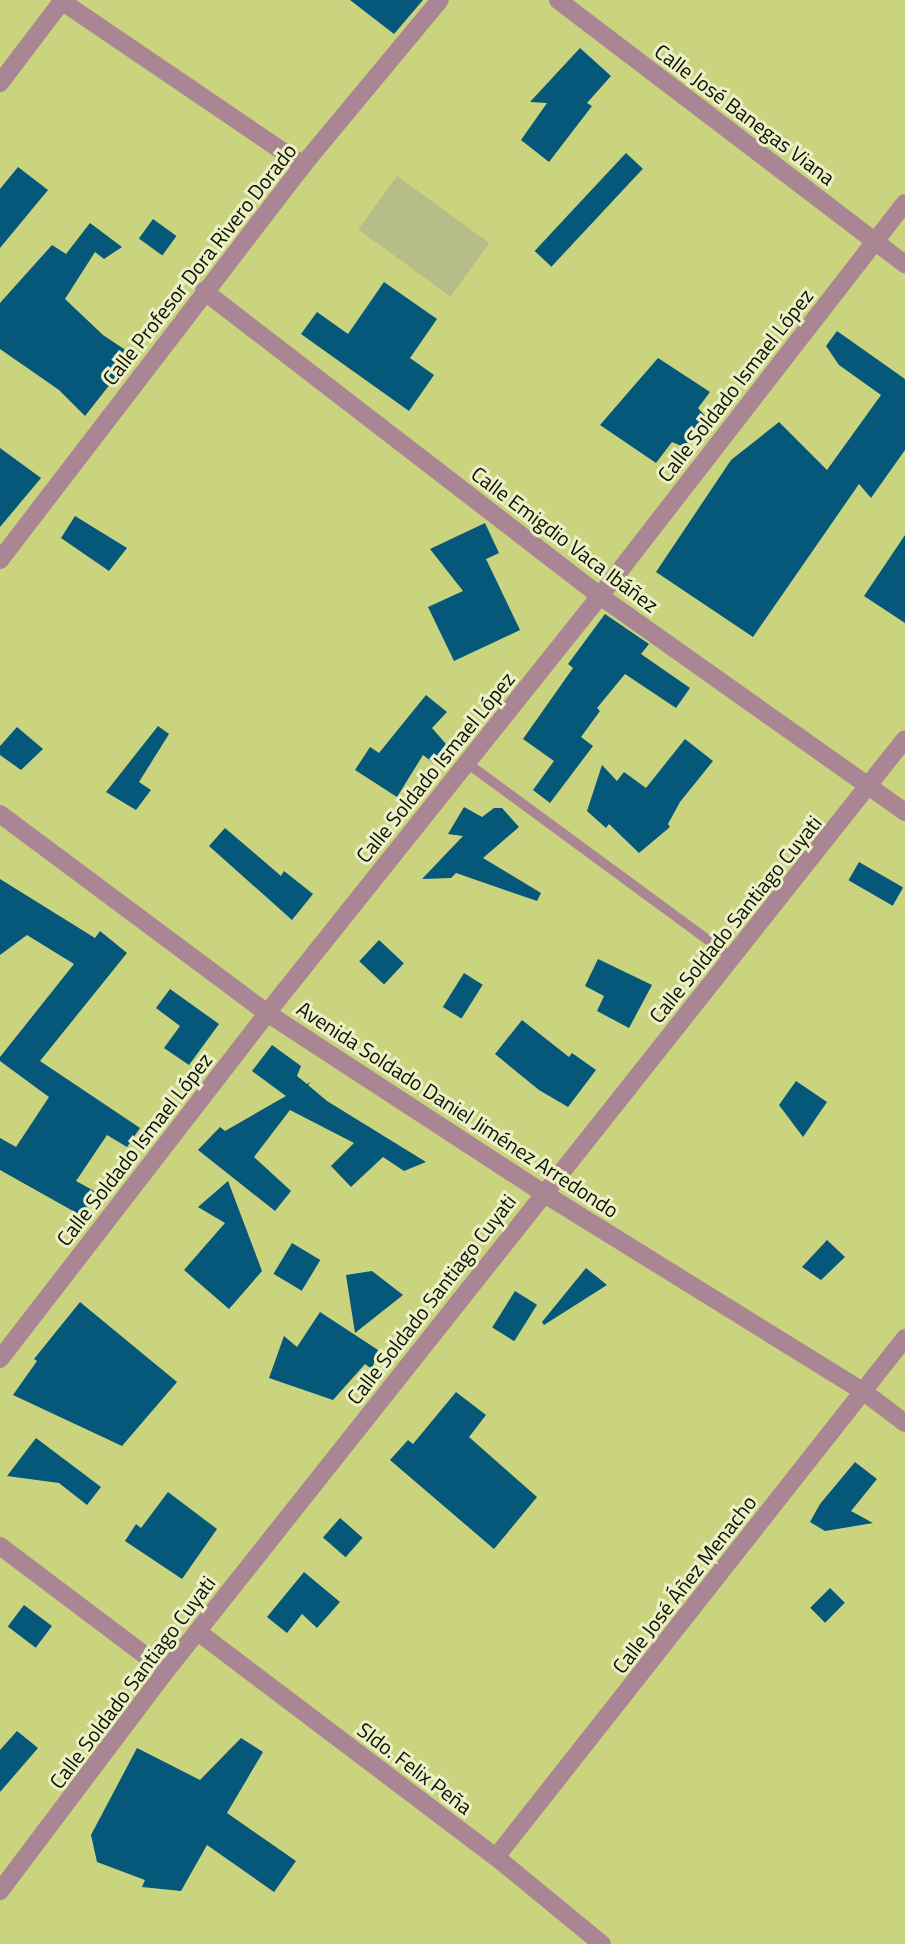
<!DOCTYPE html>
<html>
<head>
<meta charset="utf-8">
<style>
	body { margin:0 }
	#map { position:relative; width:905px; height:1944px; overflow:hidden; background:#cad37d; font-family:"Titillium Web",sans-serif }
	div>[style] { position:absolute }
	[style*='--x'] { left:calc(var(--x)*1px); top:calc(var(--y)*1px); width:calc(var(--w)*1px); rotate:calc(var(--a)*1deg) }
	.green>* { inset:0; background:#b7bd89; transform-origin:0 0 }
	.building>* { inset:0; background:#05587a; transform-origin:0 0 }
	.service>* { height:10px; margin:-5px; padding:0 5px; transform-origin:5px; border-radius:5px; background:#aa8593 }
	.minor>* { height:18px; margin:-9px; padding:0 9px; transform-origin:9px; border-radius:9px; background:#aa8593 }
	span { translate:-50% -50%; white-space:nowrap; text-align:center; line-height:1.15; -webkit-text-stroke:6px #ebf0c7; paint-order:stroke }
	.street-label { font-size:21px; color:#0e1000 }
</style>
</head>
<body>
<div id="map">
	<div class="green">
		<i style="left:397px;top:176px;width:114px;height:66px;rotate:36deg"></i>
	</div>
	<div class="building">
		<i style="clip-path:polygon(350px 0,423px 0,394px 34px)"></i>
		<i style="clip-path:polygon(580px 48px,611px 76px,587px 103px,592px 106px,549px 162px,521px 140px,547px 103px,530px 102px)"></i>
		<i style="left:626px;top:153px;width:23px;height:134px;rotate:43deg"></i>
		<i style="clip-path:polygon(18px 167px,48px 190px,0 248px,0 189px)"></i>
		<i style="left:153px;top:219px;width:29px;height:24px;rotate:36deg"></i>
		<i style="clip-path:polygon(90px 223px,122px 247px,104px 259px,95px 252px,65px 299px,103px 335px,133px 355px,85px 416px,59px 390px,0 349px,0 303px,52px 245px,66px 254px)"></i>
		<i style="clip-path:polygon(384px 282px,437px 319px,410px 358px,434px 375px,409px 411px,301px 334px,317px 312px,348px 334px)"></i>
		<i style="clip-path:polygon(837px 331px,905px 379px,905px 450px,871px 498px,859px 484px,753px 637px,656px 572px,731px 460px,779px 422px,827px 470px,881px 395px,839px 365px,826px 346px)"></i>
		<i style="clip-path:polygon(658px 358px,710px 392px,698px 408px,707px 418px,684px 447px,672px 442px,656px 463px,600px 425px)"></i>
		<i style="clip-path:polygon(0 448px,41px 478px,0 527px)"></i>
		<i style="clip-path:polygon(75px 516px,127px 548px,109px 571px,61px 538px)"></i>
		<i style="clip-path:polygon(485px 523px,499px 553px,486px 559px,520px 630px,454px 661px,428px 607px,463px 591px,430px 549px)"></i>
		<i style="clip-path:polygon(905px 535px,905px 623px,864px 596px)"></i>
		<i style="clip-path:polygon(605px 614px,649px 644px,641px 654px,690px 688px,676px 708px,625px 674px,597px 708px,600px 711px,581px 737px,593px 746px,550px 803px,533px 790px,554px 761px,523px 739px,573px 668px,568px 664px)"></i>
		<i style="clip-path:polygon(426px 695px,447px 712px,432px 728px,446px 744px,432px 762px,423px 755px,397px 797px,355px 770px,370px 747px,379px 753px)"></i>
		<i style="clip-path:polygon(158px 726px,169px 734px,139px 782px,151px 790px,136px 810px,106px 792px)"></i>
		<i style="clip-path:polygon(17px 727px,43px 749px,21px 770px,0 755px,0 746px)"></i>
		<i style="clip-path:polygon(685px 739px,713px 761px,680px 802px,668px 824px,670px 827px,639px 853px,609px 824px,606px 828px,587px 811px,602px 765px,617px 781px,624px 772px,646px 788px)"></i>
		<i style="clip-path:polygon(464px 807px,482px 817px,494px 808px,502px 808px,519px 827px,483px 858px,541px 893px,537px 901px,456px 873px,451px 878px,422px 879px,463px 836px,448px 834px)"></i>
		<i style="clip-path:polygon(225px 828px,281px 876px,284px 871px,313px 894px,292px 920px,209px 846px)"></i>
		<i style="left:859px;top:862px;width:51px;height:21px;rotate:30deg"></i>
		<i style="clip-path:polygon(0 879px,95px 938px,100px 931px,127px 953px,40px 1061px,140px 1128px,127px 1147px,107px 1135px,76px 1181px,96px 1192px,82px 1216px,0 1170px,0 1138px,16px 1147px,49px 1097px,0 1061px,0 1057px,74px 964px,27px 935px,0 955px)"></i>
		<i style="left:379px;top:940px;width:34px;height:29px;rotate:43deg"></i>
		<i style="clip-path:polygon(598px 959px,652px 985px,629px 1028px,597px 1011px,604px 996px,585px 986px)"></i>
		<i style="left:464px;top:973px;width:22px;height:40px;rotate:32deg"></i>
		<i style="clip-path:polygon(170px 989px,219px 1024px,189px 1065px,164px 1048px,180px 1026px,156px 1008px)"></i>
		<i style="clip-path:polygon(522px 1020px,569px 1057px,572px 1053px,596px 1070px,568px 1107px,539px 1090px,495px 1054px)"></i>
		<i style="clip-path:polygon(272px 1045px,301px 1066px,297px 1076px,307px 1084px,311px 1082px,308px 1085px,327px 1101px,426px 1162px,404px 1171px,383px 1157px,351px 1187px,331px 1166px,354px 1143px,290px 1110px,254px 1157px,291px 1191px,275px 1211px,198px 1150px,220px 1127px,225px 1131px,286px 1096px,252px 1071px)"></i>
		<i style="clip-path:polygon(796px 1081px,827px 1102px,803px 1137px,779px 1105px)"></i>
		<i style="clip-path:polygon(228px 1181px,262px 1271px,229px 1309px,184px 1270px,225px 1223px,198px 1207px)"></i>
		<i style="clip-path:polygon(827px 1240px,845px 1257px,821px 1280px,802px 1267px)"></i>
		<i style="left:292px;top:1243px;width:33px;height:36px;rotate:31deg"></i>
		<i style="clip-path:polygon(586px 1268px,607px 1285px,544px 1325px,542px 1322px)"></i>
		<i style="clip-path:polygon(372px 1271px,403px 1295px,355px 1333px,346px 1275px)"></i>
		<i style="left:515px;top:1291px;width:26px;height:43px;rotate:32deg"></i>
		<i style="clip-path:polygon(80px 1302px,177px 1382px,122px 1446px,13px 1395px,37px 1361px,34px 1359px)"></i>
		<i style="clip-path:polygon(320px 1312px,378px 1350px,372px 1369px,365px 1364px,333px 1400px,269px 1378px,284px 1336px,297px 1347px)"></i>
		<i style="clip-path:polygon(456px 1392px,486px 1415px,469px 1437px,537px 1497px,494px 1549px,390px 1460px,408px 1440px,413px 1444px)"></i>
		<i style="clip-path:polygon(36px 1438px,101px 1487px,87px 1505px,59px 1483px,7px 1476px)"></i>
		<i style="clip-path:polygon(855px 1462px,877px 1479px,851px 1511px,873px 1523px,825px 1531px,810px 1522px,820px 1504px)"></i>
		<i style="clip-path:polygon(168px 1492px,217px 1529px,182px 1579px,125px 1541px,136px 1524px,141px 1528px)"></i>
		<i style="left:340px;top:1518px;width:30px;height:26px;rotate:41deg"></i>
		<i style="clip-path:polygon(304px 1572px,340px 1602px,317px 1628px,302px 1614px,287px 1633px,267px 1617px)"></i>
		<i style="left:830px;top:1588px;width:21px;height:28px;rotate:45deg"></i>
		<i style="left:24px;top:1605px;width:35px;height:27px;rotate:37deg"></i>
		<i style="clip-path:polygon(17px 1731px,38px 1748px,0 1792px,0 1750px)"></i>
		<i style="clip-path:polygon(241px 1738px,263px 1752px,227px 1813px,296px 1861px,274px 1892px,207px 1845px,181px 1891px,142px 1887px,145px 1880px,97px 1862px,91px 1835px,137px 1748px,200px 1780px)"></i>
	</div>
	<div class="service">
		<i style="--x:467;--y:763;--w:329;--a:36.3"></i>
	</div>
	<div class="minor">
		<i style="--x:60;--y:0;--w:294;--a:34.2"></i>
		<i style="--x:558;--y:0;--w:436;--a:37.3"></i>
		<i style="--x:0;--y:83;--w:104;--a:-52.8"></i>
		<i style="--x:204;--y:291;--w:500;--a:37.6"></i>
		<i style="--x:600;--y:596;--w:374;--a:35.3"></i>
		<i style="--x:0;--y:560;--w:498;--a:-52.5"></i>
		<i style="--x:303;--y:165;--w:214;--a:-50.3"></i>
		<i style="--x:0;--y:814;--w:333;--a:36.7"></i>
		<i style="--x:267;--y:1013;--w:330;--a:33.1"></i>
		<i style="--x:543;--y:1193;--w:378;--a:31.8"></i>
		<i style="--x:864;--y:1392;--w:51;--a:37.1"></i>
		<i style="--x:0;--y:1359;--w:437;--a:-52.3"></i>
		<i style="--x:267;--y:1013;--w:534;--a:-51.39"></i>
		<i style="--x:600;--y:596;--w:497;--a:-52.2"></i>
		<i style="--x:0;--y:1546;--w:208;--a:37"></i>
		<i style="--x:198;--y:1632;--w:373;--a:37.1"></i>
		<i style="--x:496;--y:1857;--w:137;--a:39.4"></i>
		<i style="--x:496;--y:1857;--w:661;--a:-51.76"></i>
		<i style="--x:0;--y:1891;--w:276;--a:-53"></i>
		<i style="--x:166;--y:1671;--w:1189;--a:-51.59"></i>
	</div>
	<div class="street-label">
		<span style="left:745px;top:114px;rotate:37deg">Calle José Banegas Viana</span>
		<span style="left:199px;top:264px;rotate:-52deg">Calle Profesor Dora Rivero Dorado</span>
		<span style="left:735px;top:385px;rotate:-52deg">Calle Soldado Ismael López</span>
		<span style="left:565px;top:539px;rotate:37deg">Calle Emigdio Vaca Ibáñez</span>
		<span style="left:435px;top:767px;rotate:-51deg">Calle Soldado Ismael López</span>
		<span style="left:735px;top:919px;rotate:-51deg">Calle Soldado Santiago Cuyati</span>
		<span style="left:458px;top:1109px;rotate:33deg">Avenida Soldado Daniel Jiménez Arredondo</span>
		<span style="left:134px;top:1149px;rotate:-52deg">Calle Soldado Ismael López</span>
		<span style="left:431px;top:1299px;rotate:-52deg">Calle Soldado Santiago Cuyati</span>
		<span style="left:684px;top:1584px;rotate:-52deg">Calle José Áñez Menacho</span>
		<span style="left:132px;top:1682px;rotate:-53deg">Calle Soldado Santiago Cuyati</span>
		<span style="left:415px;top:1768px;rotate:37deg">Sldo. Felix Peña</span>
	</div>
</div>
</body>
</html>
